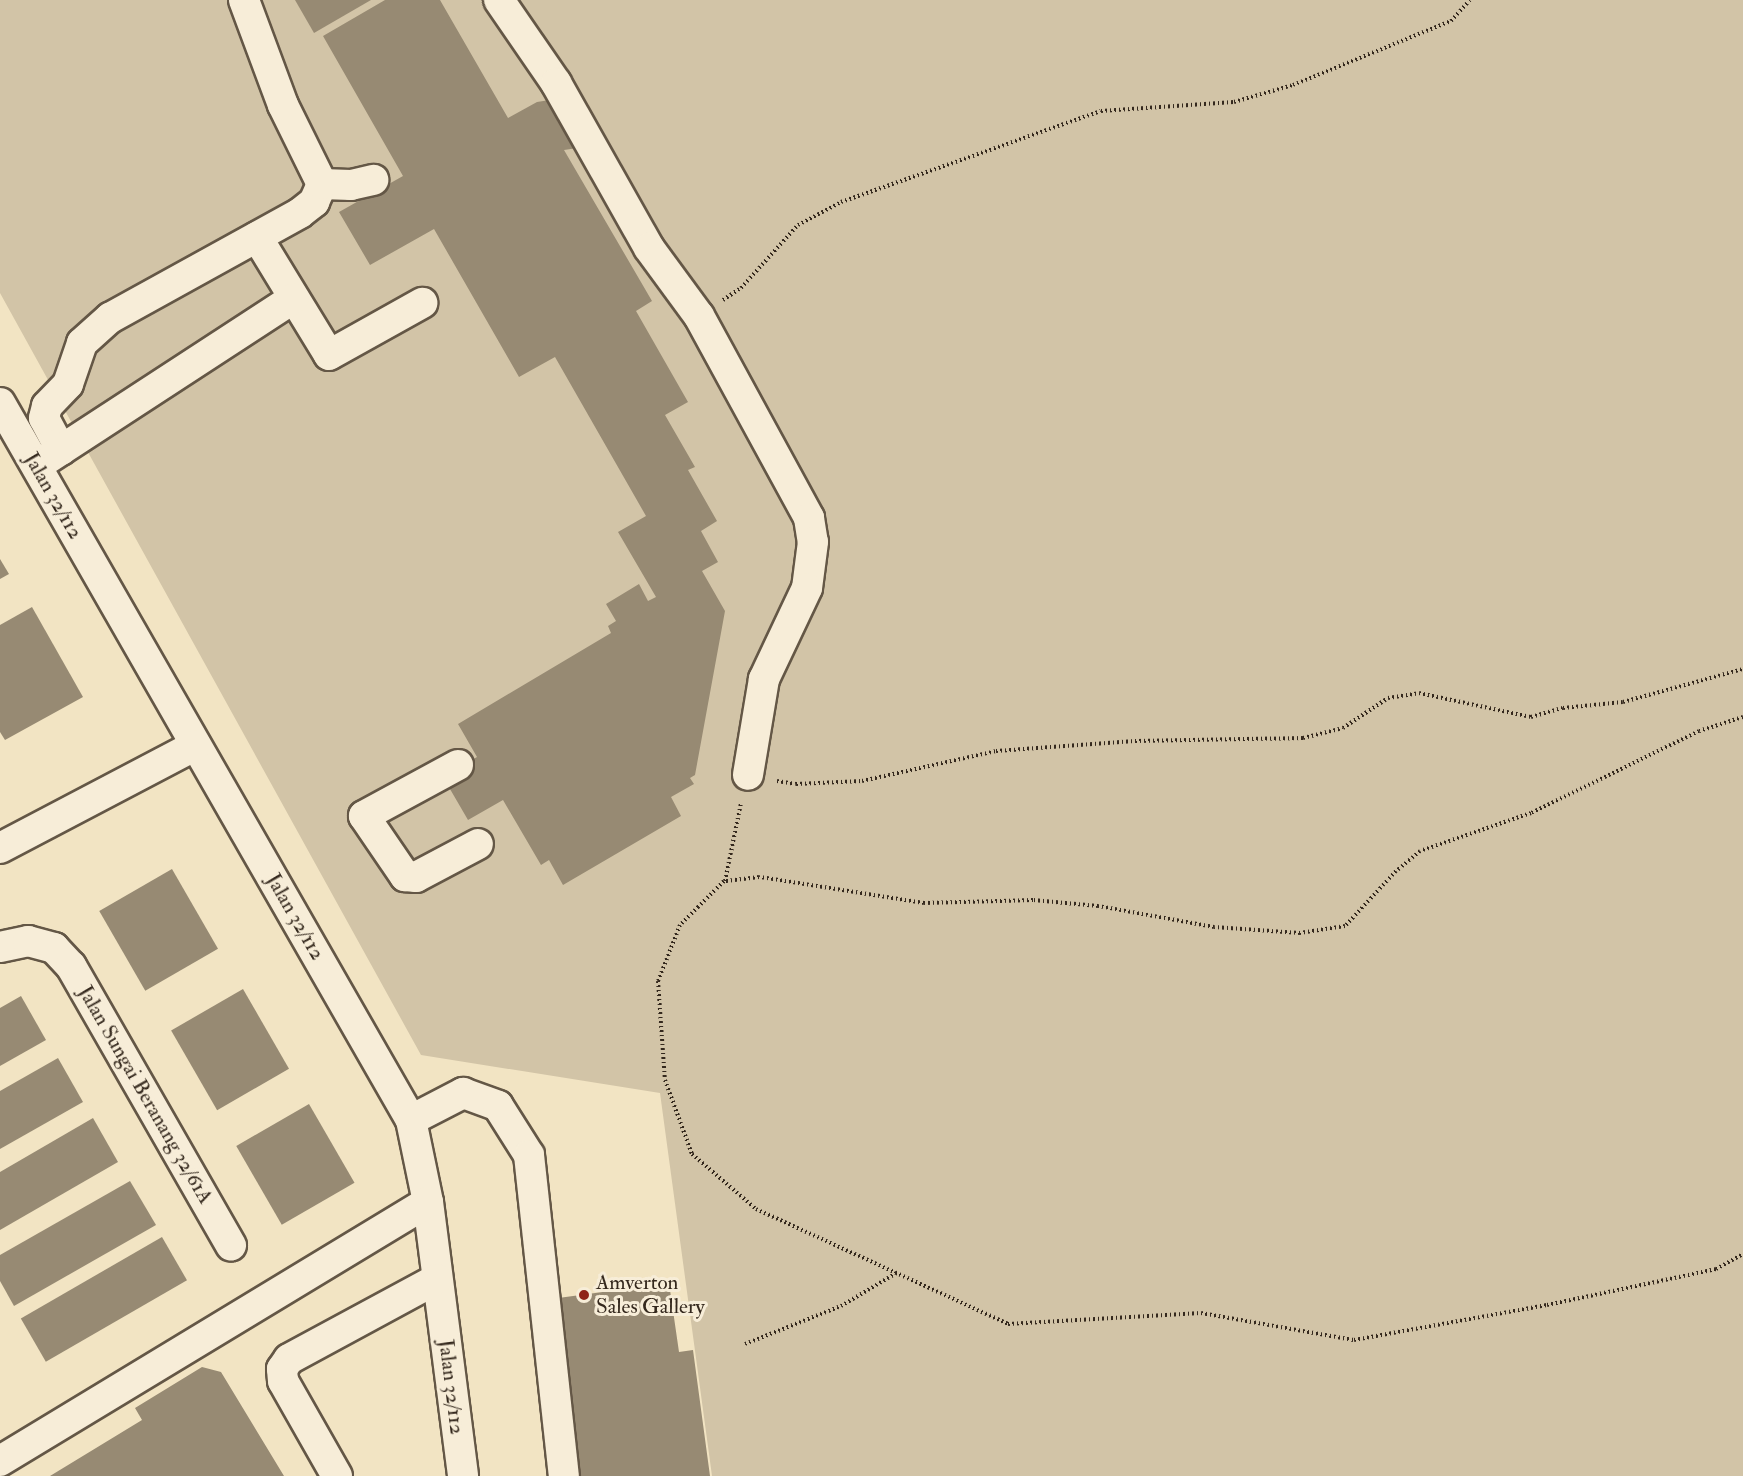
<!DOCTYPE html>
<html>
<head>
<meta charset="utf-8">
<style>
	body { margin:0 }
	#map { position:relative; width:1743px; height:1476px; overflow:hidden; background:#f2e4c3; font-family:"IM FELL Double Pica",serif }
	div>[style] { position:absolute }
	[style*='--x'] { left:calc(var(--x)*1px); top:calc(var(--y)*1px); width:calc(var(--w)*1px); rotate:calc(var(--a)*1deg) }
	.green>* { inset:0; background:#d2c4a7 }
	.building>* { inset:0; background:#978a73; transform-origin:0 0 }
	.path>* { height:4px; margin-top:-2px; transform-origin:0; background:repeating-linear-gradient(90deg,#34281d 0 1.5px,transparent 0 4.5px) }
	.roads { filter:drop-shadow(2px 0 #645746) drop-shadow(-2px 0 #645746) drop-shadow(0 2px #645746) drop-shadow(0 -2px #645746) }
	.minor>* { height:30px; margin:-15px; padding:0 15px; transform-origin:15px; border-radius:15px; background:#f7edd8 }
	.dots>* { width:16px; height:16px; translate:-50% -50%; box-sizing:border-box; border:3px solid #f7edd8; border-radius:50% }
	span { translate:-50% -50%; white-space:nowrap; text-align:center; line-height:1.15; -webkit-text-stroke:6px #f7edd8; paint-order:stroke }
	.street-label { font-size:21px; color:#34281d }
	.poi-label { font-size:21px; color:#34281d }
	.left { translate:0 -50%; text-align:left }
</style>
</head>
<body>
<div id="map">
	<div class="green">
		<i style="clip-path:polygon(0 0,1743px 0,1743px 1476px,712px 1476px,660px 1093px,421px 1055px,0 293px)"></i>
	</div>
	<div class="building">
		<i style="clip-path:polygon(295px 0,371px 0,314px 33px)"></i>
		<i style="clip-path:polygon(385px 0,440px 0,508px 118px,537px 102px,556px 99px,584px 147px,564px 150px,652px 301px,636px 311px,688px 402px,665px 415px,695px 467px,688px 470px,717px 521px,701px 531px,718px 562px,702px 571px,725px 611px,695px 775px,690px 778px,694px 784px,671px 797px,681px 816px,563px 885px,549px 860px,541px 865px,503px 800px,468px 820px,443px 777px,477px 757px,458px 724px,611px 633px,608px 626px,616px 621px,606px 604px,639px 584px,648px 601px,656px 597px,618px 532px,646px 516px,555px 357px,519px 377px,434px 229px,370px 265px,339px 212px,403px 176px,323px 36px)"></i>
		<i style="clip-path:polygon(0 559px,9px 574px,0 579px)"></i>
		<i style="clip-path:polygon(32px 607px,83px 697px,5px 740px,0 732px,0 625px)"></i>
		<i style="left:172px;top:869px;width:92px;height:84px;rotate:60deg"></i>
		<i style="left:243px;top:989px;width:92px;height:83px;rotate:60deg"></i>
		<i style="clip-path:polygon(21px 996px,46px 1040px,0 1066px,0 1008px)"></i>
		<i style="clip-path:polygon(58px 1058px,83px 1102px,0 1149px,0 1091px)"></i>
		<i style="left:309px;top:1104px;width:91px;height:84px;rotate:60deg"></i>
		<i style="clip-path:polygon(93px 1118px,118px 1162px,0 1230px,0 1172px)"></i>
		<i style="clip-path:polygon(130px 1181px,156px 1225px,14px 1306px,0 1281px,0 1255px)"></i>
		<i style="left:162px;top:1237px;width:50px;height:163px;rotate:60deg"></i>
		<i style="clip-path:polygon(669px 1283px,679px 1352px,693px 1350px,710px 1476px,575px 1476px,551px 1299px)"></i>
		<i style="clip-path:polygon(202px 1367px,221px 1372px,284px 1476px,50px 1476px,142px 1420px,135px 1408px)"></i>
	</div>
	<div class="path">
		<i style="--x:723;--y:300;--w:22;--a:-34"></i>
		<i style="--x:741;--y:288;--w:85;--a:-47.9"></i>
		<i style="--x:798;--y:225;--w:49;--a:-28.1"></i>
		<i style="--x:841;--y:202;--w:275;--a:-19.3"></i>
		<i style="--x:1101;--y:111;--w:133;--a:-3.9"></i>
		<i style="--x:1234;--y:102;--w:61;--a:-16.1"></i>
		<i style="--x:1293;--y:85;--w:170;--a:-22.1"></i>
		<i style="--x:1451;--y:21;--w:28;--a:-48"></i>
		<i style="--x:1743;--y:717;--w:46;--a:162.3"></i>
		<i style="--x:1699;--y:731;--w:187;--a:154"></i>
		<i style="--x:1531;--y:813;--w:117;--a:161.1"></i>
		<i style="--x:1420;--y:851;--w:31;--a:140"></i>
		<i style="--x:1396;--y:871;--w:75;--a:132.8"></i>
		<i style="--x:1345;--y:926;--w:46;--a:171.2"></i>
		<i style="--x:1300;--y:933;--w:86;--a:-176"></i>
		<i style="--x:1214;--y:927;--w:118;--a:-169.7"></i>
		<i style="--x:1098;--y:906;--w:65;--a:-174.7"></i>
		<i style="--x:1033;--y:900;--w:109;--a:178.4"></i>
		<i style="--x:924;--y:903;--w:167;--a:-171"></i>
		<i style="--x:759;--y:877;--w:35;--a:173"></i>
		<i style="--x:724;--y:881;--w:62;--a:135"></i>
		<i style="--x:680;--y:925;--w:60;--a:111.4"></i>
		<i style="--x:658;--y:981;--w:99;--a:86"></i>
		<i style="--x:665;--y:1080;--w:79;--a:70"></i>
		<i style="--x:692;--y:1154;--w:84;--a:40.7"></i>
		<i style="--x:756;--y:1209;--w:277;--a:24.5"></i>
		<i style="--x:1008;--y:1324;--w:193;--a:-3.3"></i>
		<i style="--x:1201;--y:1313;--w:155;--a:10"></i>
		<i style="--x:1354;--y:1340;--w:196;--a:-10.3"></i>
		<i style="--x:1547;--y:1305;--w:173;--a:-12"></i>
		<i style="--x:1716;--y:1269;--w:31;--a:-29"></i>
		<i style="--x:777;--y:781;--w:19;--a:9"></i>
		<i style="--x:796;--y:784;--w:66;--a:-2.6"></i>
		<i style="--x:862;--y:781;--w:137;--a:-12.6"></i>
		<i style="--x:996;--y:751;--w:139;--a:-4.1"></i>
		<i style="--x:1135;--y:741;--w:168;--a:-1"></i>
		<i style="--x:1303;--y:738;--w:41;--a:-14"></i>
		<i style="--x:1343;--y:728;--w:54;--a:-33.7"></i>
		<i style="--x:1388;--y:698;--w:31;--a:-9"></i>
		<i style="--x:1419;--y:693;--w:115;--a:12.1"></i>
		<i style="--x:1531;--y:717;--w:33;--a:-16"></i>
		<i style="--x:1563;--y:708;--w:60;--a:-5.7"></i>
		<i style="--x:1623;--y:702;--w:124;--a:-15.4"></i>
		<i style="--x:725;--y:881;--w:80;--a:-78.4"></i>
		<i style="--x:745;--y:1344;--w:103;--a:-21.6"></i>
		<i style="--x:841;--y:1306;--w:66;--a:-30.8"></i>
	</div>
	<div class="roads">
		<div class="minor">
			<i style="--x:499;--y:0;--w:101;--a:55.5"></i>
			<i style="--x:556;--y:83;--w:189;--a:60.6"></i>
			<i style="--x:649;--y:248;--w:84;--a:53.7"></i>
			<i style="--x:699;--y:316;--w:230;--a:61.4"></i>
			<i style="--x:809;--y:518;--w:24;--a:81"></i>
			<i style="--x:813;--y:542;--w:46;--a:97.4"></i>
			<i style="--x:807;--y:588;--w:101;--a:115.3"></i>
			<i style="--x:764;--y:679;--w:97;--a:99.5"></i>
			<i style="--x:322;--y:184;--w:29;--a:2"></i>
			<i style="--x:351;--y:185;--w:23;--a:-13"></i>
			<i style="--x:257;--y:237;--w:138;--a:58.6"></i>
			<i style="--x:329;--y:355;--w:107;--a:-29.2"></i>
			<i style="--x:0;--y:403;--w:826;--a:60.18"></i>
			<i style="--x:411;--y:1120;--w:84;--a:78.3"></i>
			<i style="--x:428;--y:1202;--w:276;--a:82.7"></i>
			<i style="--x:61;--y:450;--w:36;--a:-118"></i>
			<i style="--x:44;--y:418;--w:12;--a:-76"></i>
			<i style="--x:47;--y:406;--w:30;--a:-46"></i>
			<i style="--x:68;--y:384;--w:43;--a:-71.1"></i>
			<i style="--x:82;--y:343;--w:38;--a:-42"></i>
			<i style="--x:110;--y:318;--w:217;--a:-28.9"></i>
			<i style="--x:300;--y:213;--w:18;--a:-38"></i>
			<i style="--x:314;--y:202;--w:20;--a:-66"></i>
			<i style="--x:322;--y:184;--w:88;--a:-116.3"></i>
			<i style="--x:283;--y:105;--w:112;--a:-110.4"></i>
			<i style="--x:44;--y:461;--w:298;--a:-33.1"></i>
			<i style="--x:458;--y:765;--w:107;--a:151.5"></i>
			<i style="--x:364;--y:816;--w:73;--a:55.7"></i>
			<i style="--x:405;--y:876;--w:11;--a:5"></i>
			<i style="--x:416;--y:877;--w:70;--a:-28"></i>
			<i style="--x:0;--y:848;--w:221;--a:-27.7"></i>
			<i style="--x:0;--y:947;--w:29;--a:-12"></i>
			<i style="--x:28;--y:941;--w:27;--a:15"></i>
			<i style="--x:54;--y:948;--w:25;--a:47"></i>
			<i style="--x:71;--y:966;--w:322;--a:60.2"></i>
			<i style="--x:411;--y:1120;--w:59;--a:-27.4"></i>
			<i style="--x:463;--y:1093;--w:37;--a:20"></i>
			<i style="--x:498;--y:1106;--w:58;--a:57.7"></i>
			<i style="--x:529;--y:1155;--w:323;--a:83.8"></i>
			<i style="--x:0;--y:1461;--w:500;--a:-31.18"></i>
			<i style="--x:337;--y:1476;--w:109;--a:-119.6"></i>
			<i style="--x:283;--y:1381;--w:12;--a:-95"></i>
			<i style="--x:282;--y:1369;--w:12;--a:-55"></i>
			<i style="--x:289;--y:1359;--w:168;--a:-28.4"></i>
		</div>
	</div>
	<div class="dots">
		<i style="left:584px;top:1295px;background:#8f2418"></i>
	</div>
	<div class="street-label">
		<span style="left:53px;top:496px;rotate:60deg">Jalan 32/112</span>
		<span style="left:295px;top:917px;rotate:60deg">Jalan 32/112</span>
		<span style="left:145px;top:1095px;rotate:60deg">Jalan Sungai Beranang 32/61A</span>
		<span style="left:451px;top:1387px;rotate:83deg">Jalan 32/112</span>
	</div>
	<div class="poi-label">
		<span class="left" style="left:596px;top:1295px">Amverton<br>Sales Gallery</span>
	</div>
</div>
</body>
</html>
